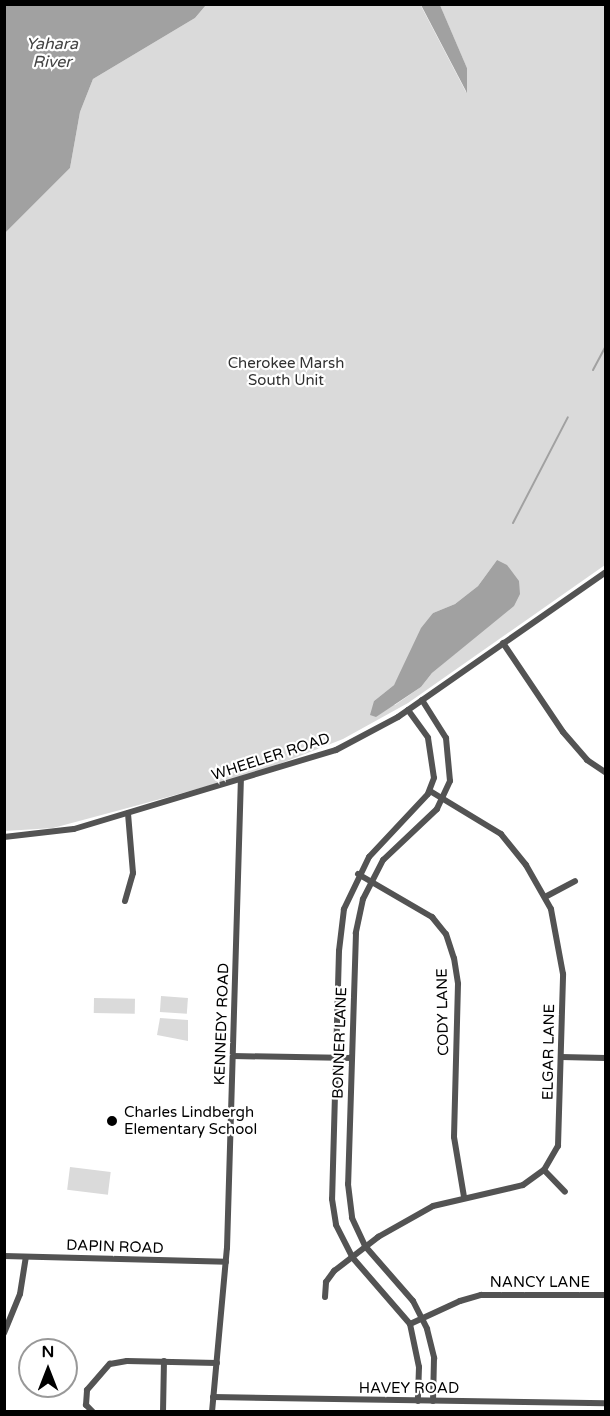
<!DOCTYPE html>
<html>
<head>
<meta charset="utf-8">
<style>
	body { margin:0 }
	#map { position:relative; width:610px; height:1416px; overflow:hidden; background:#fff; font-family:"Varela Round",sans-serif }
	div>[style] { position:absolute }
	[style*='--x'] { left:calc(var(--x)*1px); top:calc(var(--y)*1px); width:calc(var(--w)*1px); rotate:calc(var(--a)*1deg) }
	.green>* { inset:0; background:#dadada; transform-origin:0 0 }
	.water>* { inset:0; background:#a1a1a1 }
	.stream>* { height:2px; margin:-1px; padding:0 1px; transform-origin:1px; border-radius:1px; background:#a1a1a1 }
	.minor>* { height:6px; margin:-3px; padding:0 3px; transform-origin:3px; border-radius:3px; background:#535353 }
	.dots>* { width:16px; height:16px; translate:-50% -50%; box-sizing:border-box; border:3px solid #fff; border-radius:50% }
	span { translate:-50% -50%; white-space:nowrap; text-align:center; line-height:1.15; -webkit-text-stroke:4.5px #fff; paint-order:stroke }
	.park-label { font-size:15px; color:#313131 }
	.street-label { font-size:15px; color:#000 }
	.poi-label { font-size:15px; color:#000 }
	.left { translate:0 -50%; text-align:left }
	.water-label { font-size:16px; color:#424242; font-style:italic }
	.frame { position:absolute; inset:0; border:6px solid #000; pointer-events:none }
	.north { position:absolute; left:18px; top:1338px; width:60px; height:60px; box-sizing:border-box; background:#fff; border:2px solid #999; border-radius:50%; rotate:0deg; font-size:16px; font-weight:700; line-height:24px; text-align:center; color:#000 }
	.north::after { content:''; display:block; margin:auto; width:21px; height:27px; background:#000; clip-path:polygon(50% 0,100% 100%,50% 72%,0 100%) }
</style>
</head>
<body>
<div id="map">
	<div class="green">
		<i style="clip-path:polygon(evenodd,420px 4px,466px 92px,467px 68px,440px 5px,605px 5px,605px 565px,408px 703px,343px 739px,259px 772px,135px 806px,53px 828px,5px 831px,5px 233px,70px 168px,80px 112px,93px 79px,195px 18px,206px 5px,420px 4px,497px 560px,493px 622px,432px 673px,421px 687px,395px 705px,374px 701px,394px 685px,433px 613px,455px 604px,478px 586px,497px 560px)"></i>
		<i style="left:161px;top:996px;width:27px;height:16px;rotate:4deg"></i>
		<i style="left:94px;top:998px;width:41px;height:15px;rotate:1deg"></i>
		<i style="clip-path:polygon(160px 1018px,188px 1020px,188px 1041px,157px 1035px)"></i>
		<i style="left:70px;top:1167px;width:41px;height:23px;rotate:7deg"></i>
	</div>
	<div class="water">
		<i style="clip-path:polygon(5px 4px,206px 5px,195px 18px,93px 79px,80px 112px,70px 168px,5px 233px)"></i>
		<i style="clip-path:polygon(421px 5px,440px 5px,467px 68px,467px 93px)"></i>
		<i style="clip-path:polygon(497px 560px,507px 565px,519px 581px,520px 594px,514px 606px,432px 673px,421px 687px,376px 717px,370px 715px,374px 701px,394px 685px,421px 628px,433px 613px,455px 604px,478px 586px)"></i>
	</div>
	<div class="stream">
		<i style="--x:593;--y:370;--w:27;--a:-62"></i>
		<i style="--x:513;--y:523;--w:119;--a:-62.6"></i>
	</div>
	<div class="minor">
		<i style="--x:503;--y:643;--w:107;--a:56"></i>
		<i style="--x:563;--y:732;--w:37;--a:49"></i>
		<i style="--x:587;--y:760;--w:23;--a:34"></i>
		<i style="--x:422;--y:700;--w:45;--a:57.7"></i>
		<i style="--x:446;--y:738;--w:43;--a:84.7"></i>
		<i style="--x:450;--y:781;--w:31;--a:115"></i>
		<i style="--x:437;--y:809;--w:74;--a:136.6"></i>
		<i style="--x:383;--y:860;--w:44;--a:117.1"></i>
		<i style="--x:363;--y:899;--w:35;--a:102"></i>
		<i style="--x:356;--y:933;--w:251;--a:91.8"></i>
		<i style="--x:348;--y:1184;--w:34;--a:83"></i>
		<i style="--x:352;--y:1218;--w:31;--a:65"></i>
		<i style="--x:365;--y:1246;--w:73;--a:48.9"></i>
		<i style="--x:413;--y:1301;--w:31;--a:63"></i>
		<i style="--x:427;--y:1329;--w:30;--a:76"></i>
		<i style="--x:434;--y:1358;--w:43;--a:91.3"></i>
		<i style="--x:408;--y:710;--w:34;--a:54"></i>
		<i style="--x:428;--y:738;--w:40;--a:81.5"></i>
		<i style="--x:434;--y:778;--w:17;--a:111"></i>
		<i style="--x:428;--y:794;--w:86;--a:133.1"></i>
		<i style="--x:369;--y:857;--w:58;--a:115.7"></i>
		<i style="--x:344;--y:909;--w:42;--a:96.8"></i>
		<i style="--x:339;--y:951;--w:248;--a:91.6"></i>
		<i style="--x:332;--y:1199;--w:26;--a:81"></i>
		<i style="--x:336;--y:1225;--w:36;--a:63"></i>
		<i style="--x:352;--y:1257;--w:89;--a:49.1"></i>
		<i style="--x:410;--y:1324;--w:44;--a:78.2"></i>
		<i style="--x:419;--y:1367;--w:34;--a:92"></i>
		<i style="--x:4;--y:837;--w:70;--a:-6.5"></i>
		<i style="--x:74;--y:829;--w:274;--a:-16.8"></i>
		<i style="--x:336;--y:750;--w:70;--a:-28"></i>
		<i style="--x:398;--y:717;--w:254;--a:-34.9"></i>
		<i style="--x:358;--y:874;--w:86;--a:30.2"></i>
		<i style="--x:432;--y:917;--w:22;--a:51"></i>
		<i style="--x:446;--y:934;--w:25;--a:72"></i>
		<i style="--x:454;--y:958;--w:26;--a:81"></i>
		<i style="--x:458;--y:984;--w:153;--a:91.5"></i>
		<i style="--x:454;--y:1137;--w:61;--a:80.5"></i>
		<i style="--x:545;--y:897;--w:34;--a:-28"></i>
		<i style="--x:125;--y:901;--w:29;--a:-74"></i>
		<i style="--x:133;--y:873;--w:60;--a:-94.8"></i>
		<i style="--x:233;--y:1056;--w:119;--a:1"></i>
		<i style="--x:561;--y:1057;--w:45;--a:1.3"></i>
		<i style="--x:544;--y:1170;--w:30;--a:46"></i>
		<i style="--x:4;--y:1256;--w:222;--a:1.5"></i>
		<i style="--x:325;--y:1297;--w:15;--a:-86"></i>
		<i style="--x:326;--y:1282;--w:14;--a:-54"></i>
		<i style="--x:334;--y:1271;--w:56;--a:-37.7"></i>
		<i style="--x:378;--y:1237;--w:63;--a:-29.4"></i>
		<i style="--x:433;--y:1206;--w:92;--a:-13.1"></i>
		<i style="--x:523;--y:1185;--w:26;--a:-36"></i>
		<i style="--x:544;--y:1170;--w:28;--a:-60"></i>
		<i style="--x:558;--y:1146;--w:172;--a:-88.3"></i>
		<i style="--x:563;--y:974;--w:66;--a:-100.5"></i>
		<i style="--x:551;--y:909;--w:51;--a:-119.6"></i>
		<i style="--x:526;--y:865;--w:40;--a:-129"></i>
		<i style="--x:501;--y:834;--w:83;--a:-148.8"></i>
		<i style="--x:410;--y:1324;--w:55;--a:-24.7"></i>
		<i style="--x:460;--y:1301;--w:22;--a:-16"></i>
		<i style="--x:481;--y:1295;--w:125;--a:0"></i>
		<i style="--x:4;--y:1333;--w:42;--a:-67.7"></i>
		<i style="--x:20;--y:1294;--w:37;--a:-81"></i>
		<i style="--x:213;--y:1397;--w:393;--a:0.9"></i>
		<i style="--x:93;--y:1412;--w:10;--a:-135"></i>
		<i style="--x:86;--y:1405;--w:15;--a:-86"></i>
		<i style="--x:87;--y:1390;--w:35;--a:-49"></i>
		<i style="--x:110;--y:1364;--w:17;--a:-10"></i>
		<i style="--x:127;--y:1361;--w:90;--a:1.3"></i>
		<i style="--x:163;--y:1412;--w:51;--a:-88.9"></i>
		<i style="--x:212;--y:1412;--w:165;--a:-84.8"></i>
		<i style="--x:227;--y:1248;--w:468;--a:-88.3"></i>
	</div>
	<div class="dots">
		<i style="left:112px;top:1121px;background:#000"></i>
	</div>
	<div class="park-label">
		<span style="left:286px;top:372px">Cherokee Marsh<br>South Unit</span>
	</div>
	<div class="street-label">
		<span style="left:271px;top:757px;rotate:-18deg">WHEELER ROAD</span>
		<span style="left:443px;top:1012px;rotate:-91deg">CODY LANE</span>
		<span style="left:222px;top:1024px;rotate:-88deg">KENNEDY ROAD</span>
		<span style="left:340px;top:1043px;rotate:-88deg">BONNER LANE</span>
		<span style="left:549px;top:1052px;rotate:-89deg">ELGAR LANE</span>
		<span style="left:115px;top:1247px;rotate:2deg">DAPIN ROAD</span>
		<span style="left:540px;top:1283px">NANCY LANE</span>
		<span style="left:409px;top:1389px">HAVEY ROAD</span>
	</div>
	<div class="poi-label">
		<span class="left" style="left:124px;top:1121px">Charles Lindbergh<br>Elementary School</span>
	</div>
	<div class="water-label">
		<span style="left:52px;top:53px">Yahara<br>River</span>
	</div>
	<div class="frame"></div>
	<div class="north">N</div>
</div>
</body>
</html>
